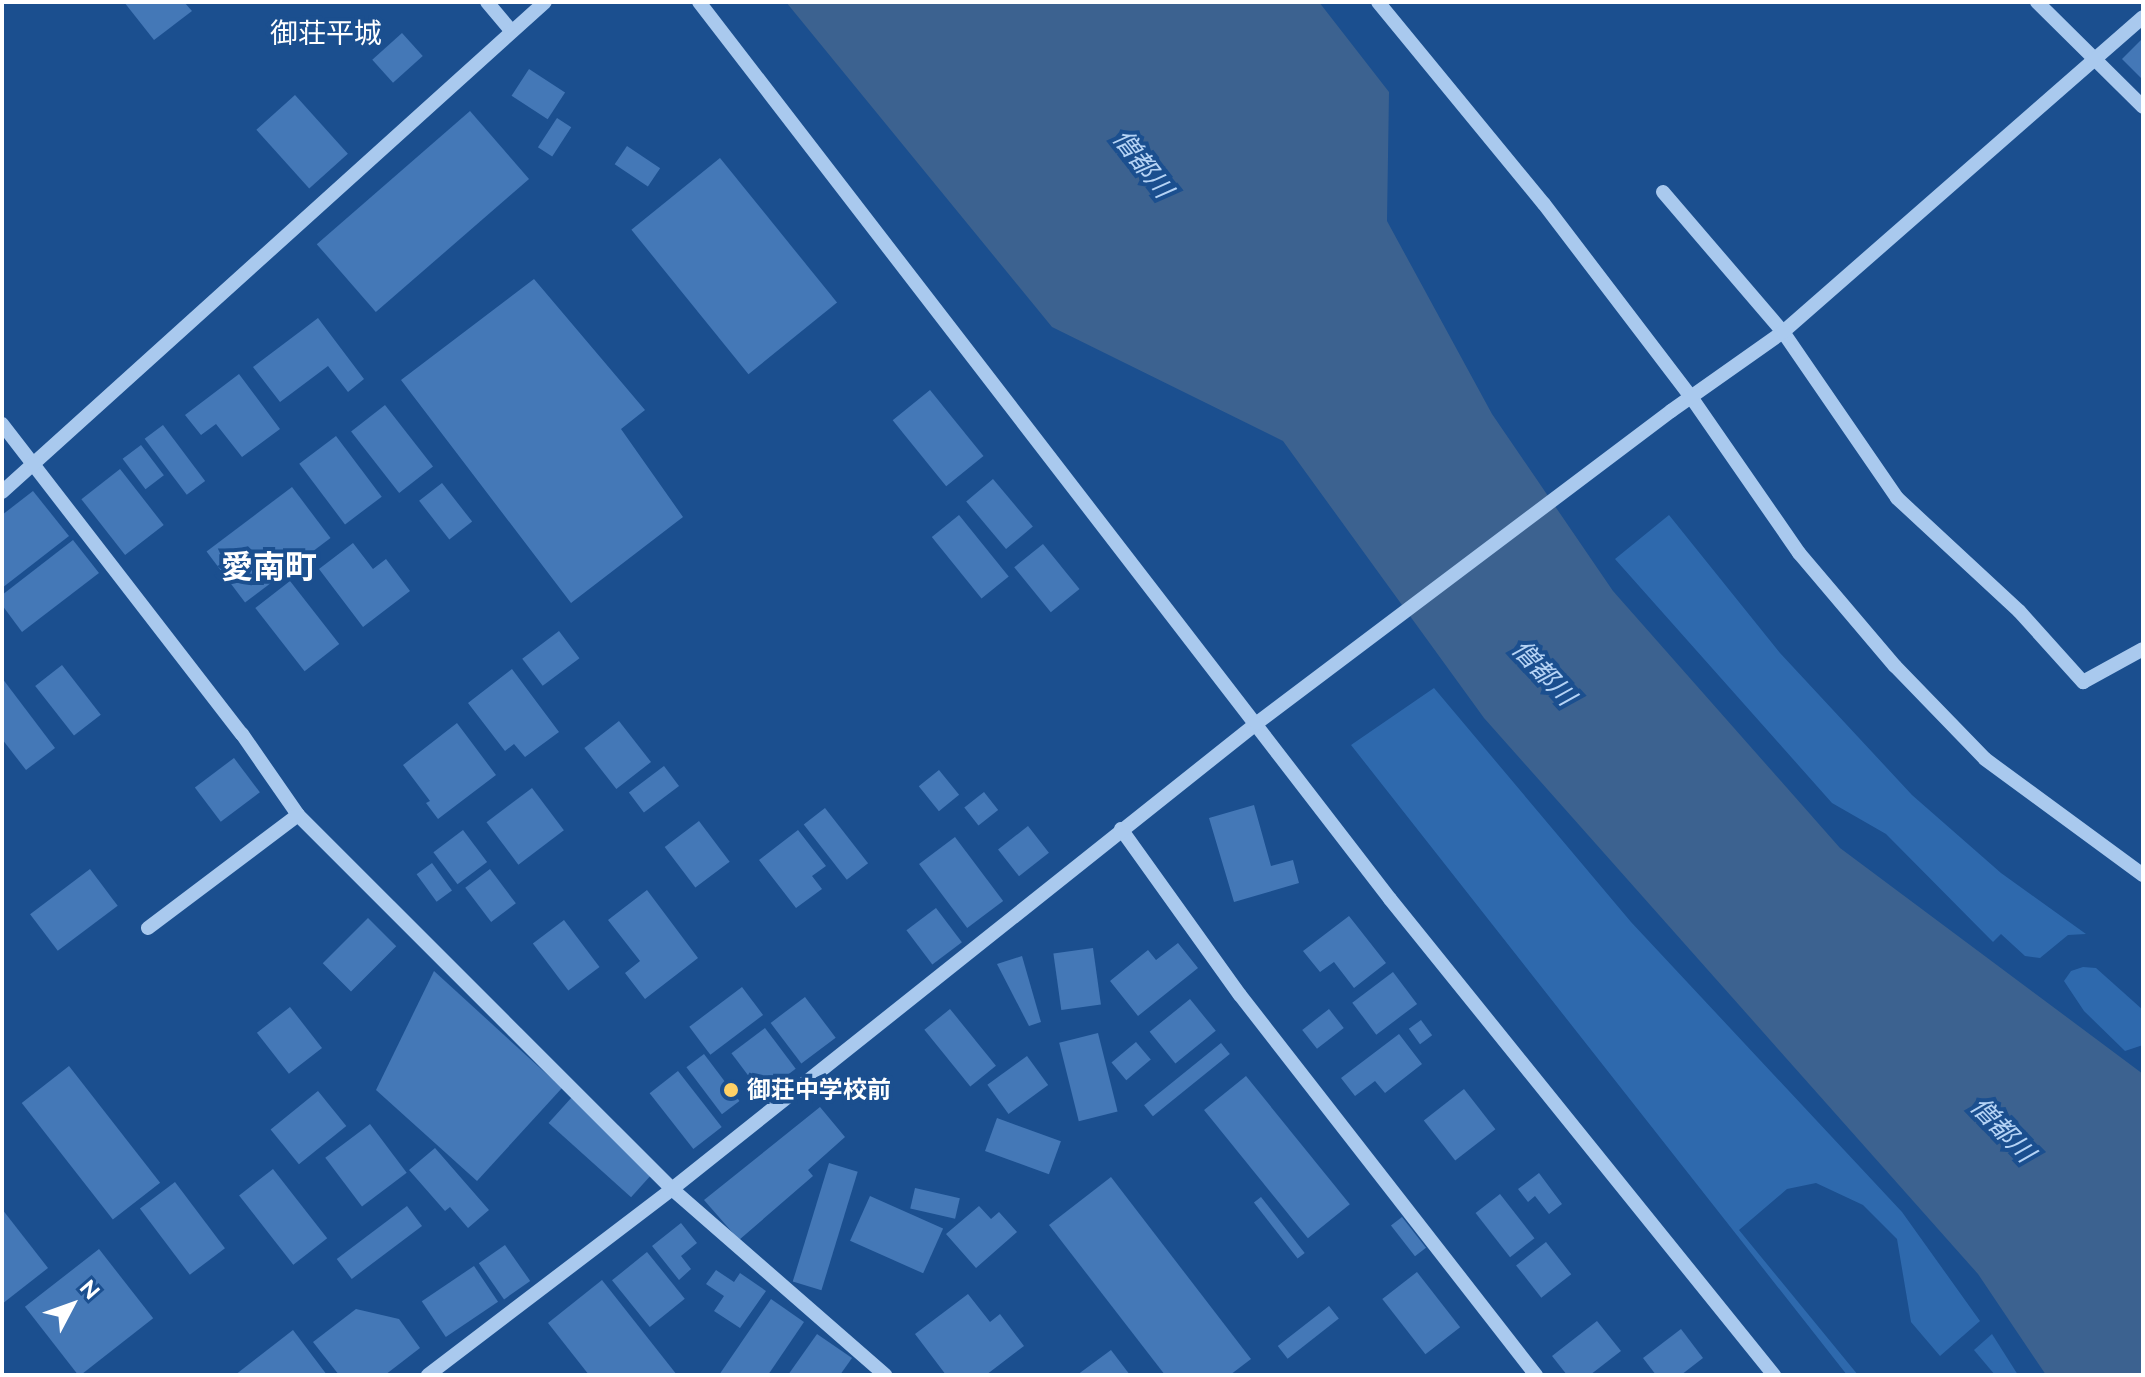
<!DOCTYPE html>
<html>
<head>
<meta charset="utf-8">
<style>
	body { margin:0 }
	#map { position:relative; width:2145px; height:1377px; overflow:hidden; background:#1b4f8f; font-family:Raleway,"Noto Sans JP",sans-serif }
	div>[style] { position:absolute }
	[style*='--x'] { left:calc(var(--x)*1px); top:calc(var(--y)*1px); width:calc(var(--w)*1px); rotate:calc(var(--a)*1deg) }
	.green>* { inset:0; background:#2e69ad }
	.water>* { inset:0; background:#3c6290 }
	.building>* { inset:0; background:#4478b7; transform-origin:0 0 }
	.minor>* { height:14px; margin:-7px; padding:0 7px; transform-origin:7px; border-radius:7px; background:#a9c9ee }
	.dots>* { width:22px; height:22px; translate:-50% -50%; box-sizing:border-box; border:4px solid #1b4f8f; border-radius:50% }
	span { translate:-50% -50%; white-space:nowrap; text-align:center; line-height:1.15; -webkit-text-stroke:8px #1b4f8f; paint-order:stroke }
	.poi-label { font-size:24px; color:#fff; font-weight:700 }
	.left { translate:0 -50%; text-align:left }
	.water-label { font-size:26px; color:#b5d3f5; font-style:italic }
	.quarter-label { font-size:28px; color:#fff }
	.district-label { font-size:32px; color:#fff; font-weight:700 }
	.frame { position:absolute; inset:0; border:4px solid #fff; pointer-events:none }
	.north { position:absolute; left:32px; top:1265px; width:80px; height:80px; -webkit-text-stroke:6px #1b4f8f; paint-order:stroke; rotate:49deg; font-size:22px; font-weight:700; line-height:32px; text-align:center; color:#fff }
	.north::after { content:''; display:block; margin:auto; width:28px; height:36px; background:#fff; clip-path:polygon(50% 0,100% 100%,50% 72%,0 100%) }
</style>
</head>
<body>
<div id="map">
	<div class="green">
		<i style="clip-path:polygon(1669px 515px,1780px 653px,1912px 795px,2001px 873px,2086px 934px,2068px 935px,2040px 958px,2025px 956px,2001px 934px,1993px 942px,1886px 834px,1832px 803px,1615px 559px)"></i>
		<i style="clip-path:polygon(1434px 688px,1631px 922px,1902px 1212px,1980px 1321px,1940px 1356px,1911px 1322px,1897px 1239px,1863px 1205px,1816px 1183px,1787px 1189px,1739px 1230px,1858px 1375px,1847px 1375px,1351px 745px)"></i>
		<i style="clip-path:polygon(2083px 967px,2096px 968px,2143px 1010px,2143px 1045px,2125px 1051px,2084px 1011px,2064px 981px,2071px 971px)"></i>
		<i style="clip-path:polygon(1992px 1334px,2018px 1375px,1995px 1375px,1974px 1350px)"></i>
	</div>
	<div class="water">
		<i style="clip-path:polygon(786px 2px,1319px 2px,1389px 92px,1387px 221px,1492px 414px,1613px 591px,1840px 848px,2143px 1074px,2143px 1375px,2046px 1375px,1978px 1274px,1484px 718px,1283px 441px,1052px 327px)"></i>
	</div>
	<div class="building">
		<i style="clip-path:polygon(124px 2px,184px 2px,192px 11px,154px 40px)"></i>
		<i style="left:402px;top:33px;width:31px;height:40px;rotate:48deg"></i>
		<i style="clip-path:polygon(2143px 38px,2143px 80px,2122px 59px)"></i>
		<i style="left:529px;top:69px;width:43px;height:32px;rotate:33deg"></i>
		<i style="left:295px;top:95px;width:79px;height:52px;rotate:48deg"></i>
		<i style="left:470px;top:111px;width:90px;height:203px;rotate:49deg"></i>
		<i style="left:557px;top:118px;width:17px;height:35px;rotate:33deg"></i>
		<i style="left:627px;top:146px;width:40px;height:22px;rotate:34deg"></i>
		<i style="left:720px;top:158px;width:186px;height:114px;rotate:51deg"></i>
		<i style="clip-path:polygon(534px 279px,645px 410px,621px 429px,683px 517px,571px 603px,401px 380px)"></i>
		<i style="clip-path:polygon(318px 318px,364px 379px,348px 392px,328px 366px,280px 402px,253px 367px)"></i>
		<i style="clip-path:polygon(239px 374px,280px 429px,242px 457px,216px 424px,201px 435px,185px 415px)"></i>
		<i style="left:930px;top:390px;width:85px;height:48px;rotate:51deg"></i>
		<i style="left:385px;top:405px;width:78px;height:43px;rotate:52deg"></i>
		<i style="left:163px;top:425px;width:70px;height:23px;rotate:53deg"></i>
		<i style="left:336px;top:436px;width:76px;height:46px;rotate:53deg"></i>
		<i style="left:141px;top:445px;width:38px;height:23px;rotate:53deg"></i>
		<i style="left:120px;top:469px;width:71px;height:49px;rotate:52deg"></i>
		<i style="left:993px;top:479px;width:62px;height:35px;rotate:50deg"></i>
		<i style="left:442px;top:483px;width:49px;height:29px;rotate:52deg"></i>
		<i style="left:292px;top:487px;width:64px;height:107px;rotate:53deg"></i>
		<i style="clip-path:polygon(33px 491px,69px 536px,2px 588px,2px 515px)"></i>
		<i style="left:959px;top:515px;width:79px;height:35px;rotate:51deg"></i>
		<i style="clip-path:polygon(73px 540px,99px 573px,22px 632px,2px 605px,2px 595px)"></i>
		<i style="clip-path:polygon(353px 543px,373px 569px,386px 559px,410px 591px,363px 627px,319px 569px)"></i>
		<i style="left:1043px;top:544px;width:58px;height:37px;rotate:51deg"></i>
		<i style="left:290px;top:581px;width:80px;height:44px;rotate:52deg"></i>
		<i style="left:559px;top:631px;width:34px;height:46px;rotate:53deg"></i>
		<i style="left:62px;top:665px;width:63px;height:34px;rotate:52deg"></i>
		<i style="clip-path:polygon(512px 669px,559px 732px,525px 757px,514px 744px,505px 751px,468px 703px)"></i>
		<i style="clip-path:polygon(2px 678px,55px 748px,26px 770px,2px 739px)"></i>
		<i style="left:619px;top:721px;width:52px;height:44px;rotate:52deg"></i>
		<i style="clip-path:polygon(457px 723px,496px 775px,438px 819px,426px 803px,430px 801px,403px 765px)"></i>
		<i style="left:234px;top:758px;width:43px;height:49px;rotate:53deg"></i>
		<i style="left:664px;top:766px;width:25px;height:44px;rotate:53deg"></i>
		<i style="left:939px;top:770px;width:32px;height:26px;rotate:51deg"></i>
		<i style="left:532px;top:788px;width:53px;height:57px;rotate:53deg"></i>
		<i style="left:984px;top:792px;width:23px;height:25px;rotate:52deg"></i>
		<i style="clip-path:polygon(1254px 805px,1271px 866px,1293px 860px,1299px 883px,1234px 902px,1209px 818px)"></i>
		<i style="left:825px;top:808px;width:70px;height:27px;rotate:52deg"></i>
		<i style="left:699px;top:821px;width:51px;height:43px;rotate:53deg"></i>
		<i style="left:1028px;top:826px;width:34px;height:38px;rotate:52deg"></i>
		<i style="left:463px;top:830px;width:40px;height:37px;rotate:53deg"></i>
		<i style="clip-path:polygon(798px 830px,826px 866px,812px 876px,822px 889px,796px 908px,759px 860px)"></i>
		<i style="left:955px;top:837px;width:80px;height:45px;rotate:53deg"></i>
		<i style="left:432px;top:863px;width:34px;height:19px;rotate:54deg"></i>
		<i style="left:90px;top:869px;width:46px;height:75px;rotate:53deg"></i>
		<i style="left:490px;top:869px;width:43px;height:31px;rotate:53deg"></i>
		<i style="clip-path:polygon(647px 890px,698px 958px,645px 999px,625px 973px,640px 961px,608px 920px)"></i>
		<i style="left:936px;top:908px;width:43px;height:37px;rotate:53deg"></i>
		<i style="clip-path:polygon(1349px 916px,1386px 963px,1354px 988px,1334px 962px,1320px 972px,1303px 951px)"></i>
		<i style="left:368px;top:918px;width:40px;height:64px;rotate:45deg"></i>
		<i style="left:564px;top:920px;width:59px;height:39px;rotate:53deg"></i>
		<i style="clip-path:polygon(1178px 943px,1198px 968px,1138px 1016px,1110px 981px,1148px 950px,1156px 960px)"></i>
		<i style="left:1093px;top:948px;width:57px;height:40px;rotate:82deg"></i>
		<i style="clip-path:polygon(1022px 956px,1041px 1022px,1029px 1026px,997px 964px)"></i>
		<i style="clip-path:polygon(434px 971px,562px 1088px,477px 1181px,376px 1090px)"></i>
		<i style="left:1393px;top:972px;width:40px;height:51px;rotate:53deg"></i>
		<i style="left:742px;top:987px;width:35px;height:66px;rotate:53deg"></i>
		<i style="left:805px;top:997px;width:51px;height:43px;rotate:53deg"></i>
		<i style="left:1190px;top:999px;width:41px;height:52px;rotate:51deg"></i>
		<i style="left:290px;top:1007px;width:52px;height:42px;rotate:52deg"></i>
		<i style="left:950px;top:1009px;width:73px;height:33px;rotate:51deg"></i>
		<i style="left:1329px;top:1009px;width:24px;height:34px;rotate:52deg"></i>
		<i style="left:1421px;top:1020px;width:19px;height:15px;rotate:54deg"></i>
		<i style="left:765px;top:1028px;width:51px;height:42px;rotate:53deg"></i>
		<i style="left:1098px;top:1033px;width:81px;height:40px;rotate:76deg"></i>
		<i style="clip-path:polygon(1399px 1034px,1422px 1064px,1385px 1093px,1375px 1081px,1355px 1096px,1341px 1078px)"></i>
		<i style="left:1136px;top:1042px;width:23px;height:32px;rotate:50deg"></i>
		<i style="left:1221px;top:1043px;width:14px;height:99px;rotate:51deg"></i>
		<i style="left:704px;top:1054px;width:59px;height:22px;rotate:53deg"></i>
		<i style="left:1027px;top:1056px;width:36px;height:49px;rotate:54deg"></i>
		<i style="left:69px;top:1066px;width:148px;height:60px;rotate:52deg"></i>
		<i style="left:678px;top:1071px;width:71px;height:36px;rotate:52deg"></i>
		<i style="left:1246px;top:1076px;width:165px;height:54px;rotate:51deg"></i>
		<i style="left:1464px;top:1089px;width:51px;height:51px;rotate:52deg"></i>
		<i style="left:318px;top:1091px;width:45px;height:61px;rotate:51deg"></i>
		<i style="left:572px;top:1097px;width:111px;height:35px;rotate:42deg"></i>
		<i style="clip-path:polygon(820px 1107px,845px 1137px,808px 1170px,813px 1176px,739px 1240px,704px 1200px)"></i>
		<i style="left:997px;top:1118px;width:68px;height:35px;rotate:20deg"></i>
		<i style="left:370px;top:1124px;width:61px;height:56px;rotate:53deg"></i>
		<i style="clip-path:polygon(435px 1148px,489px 1210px,468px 1228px,450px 1207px,445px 1211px,409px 1170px)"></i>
		<i style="left:829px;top:1163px;width:30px;height:124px;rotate:17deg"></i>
		<i style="left:273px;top:1169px;width:88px;height:43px;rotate:52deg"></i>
		<i style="clip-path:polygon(1539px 1173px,1562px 1204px,1549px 1214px,1535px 1196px,1528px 1202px,1518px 1189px)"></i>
		<i style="clip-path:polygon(1111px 1177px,1251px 1359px,1230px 1375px,1165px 1375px,1049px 1225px)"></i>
		<i style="left:175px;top:1182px;width:83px;height:44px;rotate:53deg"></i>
		<i style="left:915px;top:1188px;width:46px;height:21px;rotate:13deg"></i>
		<i style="left:1500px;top:1194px;width:56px;height:31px;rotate:52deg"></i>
		<i style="left:870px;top:1196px;width:80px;height:49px;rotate:24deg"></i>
		<i style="left:1261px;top:1197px;width:71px;height:9px;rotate:52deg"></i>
		<i style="left:407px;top:1206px;width:25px;height:88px;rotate:53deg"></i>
		<i style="clip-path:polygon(979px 1206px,991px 1219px,999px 1212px,1017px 1232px,976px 1268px,946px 1234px)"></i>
		<i style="clip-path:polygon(2px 1209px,48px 1268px,2px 1304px)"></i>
		<i style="left:1402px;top:1217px;width:39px;height:14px;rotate:52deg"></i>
		<i style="clip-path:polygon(681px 1223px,697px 1243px,681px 1256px,691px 1269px,679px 1280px,652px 1246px)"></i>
		<i style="left:1546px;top:1242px;width:41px;height:38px;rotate:52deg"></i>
		<i style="left:505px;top:1245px;width:44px;height:32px;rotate:55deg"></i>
		<i style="left:99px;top:1249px;width:88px;height:94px;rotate:52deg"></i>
		<i style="left:647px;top:1252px;width:60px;height:45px;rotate:51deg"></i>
		<i style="left:474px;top:1266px;width:43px;height:63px;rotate:56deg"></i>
		<i style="clip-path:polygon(716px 1270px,734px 1282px,740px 1273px,766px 1291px,740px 1328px,714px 1311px,724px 1296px,706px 1284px)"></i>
		<i style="left:1417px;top:1272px;width:70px;height:44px;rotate:52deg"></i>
		<i style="clip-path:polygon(602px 1280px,677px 1375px,589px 1375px,548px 1323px)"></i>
		<i style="clip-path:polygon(968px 1294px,990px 1322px,1000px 1314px,1024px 1346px,986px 1375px,946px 1375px,915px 1334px)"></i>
		<i style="clip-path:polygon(771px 1299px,804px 1322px,768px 1375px,719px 1375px)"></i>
		<i style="left:1329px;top:1306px;width:16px;height:65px;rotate:52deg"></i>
		<i style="clip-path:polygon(356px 1309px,399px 1319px,420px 1348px,385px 1375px,339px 1375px,313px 1342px)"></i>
		<i style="clip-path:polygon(1597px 1321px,1621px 1351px,1590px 1375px,1567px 1375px,1552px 1356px)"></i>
		<i style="clip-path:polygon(1681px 1329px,1703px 1358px,1681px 1375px,1656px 1375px,1643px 1358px)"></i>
		<i style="clip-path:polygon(293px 1330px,327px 1375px,235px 1375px)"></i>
		<i style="clip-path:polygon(817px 1334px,852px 1358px,840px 1375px,788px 1375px)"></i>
		<i style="clip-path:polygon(1111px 1350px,1130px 1375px,1077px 1375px)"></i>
	</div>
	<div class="minor">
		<i style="--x:487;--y:2;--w:38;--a:50"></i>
		<i style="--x:699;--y:2;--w:1132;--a:52.39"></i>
		<i style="--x:1390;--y:899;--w:612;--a:51.11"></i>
		<i style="--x:1378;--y:2;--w:261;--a:50.6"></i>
		<i style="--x:1544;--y:204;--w:243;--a:52.7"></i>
		<i style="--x:1691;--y:397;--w:190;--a:55.3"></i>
		<i style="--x:1799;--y:553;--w:148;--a:49.7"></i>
		<i style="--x:1895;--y:666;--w:129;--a:45.9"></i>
		<i style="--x:1985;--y:759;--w:196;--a:36.3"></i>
		<i style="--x:2037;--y:2;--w:149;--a:44.7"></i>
		<i style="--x:1663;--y:192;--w:184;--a:49.4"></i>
		<i style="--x:1783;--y:332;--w:201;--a:55.5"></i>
		<i style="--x:1897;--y:498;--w:166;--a:42.8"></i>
		<i style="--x:2019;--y:611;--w:96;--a:48"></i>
		<i style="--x:2083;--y:682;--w:68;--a:-28.8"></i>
		<i style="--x:2;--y:424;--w:392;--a:52.3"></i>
		<i style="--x:242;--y:734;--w:98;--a:55.3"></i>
		<i style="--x:298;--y:815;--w:529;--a:45"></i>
		<i style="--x:672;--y:1189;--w:283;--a:41.1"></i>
		<i style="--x:2;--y:492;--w:731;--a:-42.06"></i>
		<i style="--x:1121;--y:829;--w:204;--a:54.4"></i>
		<i style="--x:1240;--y:995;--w:482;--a:52.1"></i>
		<i style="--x:148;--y:928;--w:188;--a:-37"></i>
		<i style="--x:428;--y:1375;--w:307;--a:-37.3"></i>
		<i style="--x:672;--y:1189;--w:748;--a:-38.54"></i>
		<i style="--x:1257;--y:723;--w:518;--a:-37"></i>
		<i style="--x:1671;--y:411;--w:137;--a:-35.2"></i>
		<i style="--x:1783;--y:332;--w:478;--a:-41.2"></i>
	</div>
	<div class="dots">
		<i style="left:731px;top:1090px;background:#ffd166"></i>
	</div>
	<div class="poi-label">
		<span class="left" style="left:747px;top:1090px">御荘中学校前</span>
	</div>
	<div class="water-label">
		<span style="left:1142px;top:164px;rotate:52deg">僧都川</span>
		<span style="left:1543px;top:673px;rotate:47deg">僧都川</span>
		<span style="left:2002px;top:1130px;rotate:46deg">僧都川</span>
	</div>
	<div class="quarter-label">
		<span style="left:326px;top:34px">御荘平城</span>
	</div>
	<div class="district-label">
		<span style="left:269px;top:567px">愛南町</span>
	</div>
	<div class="frame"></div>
	<div class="north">N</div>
</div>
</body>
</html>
